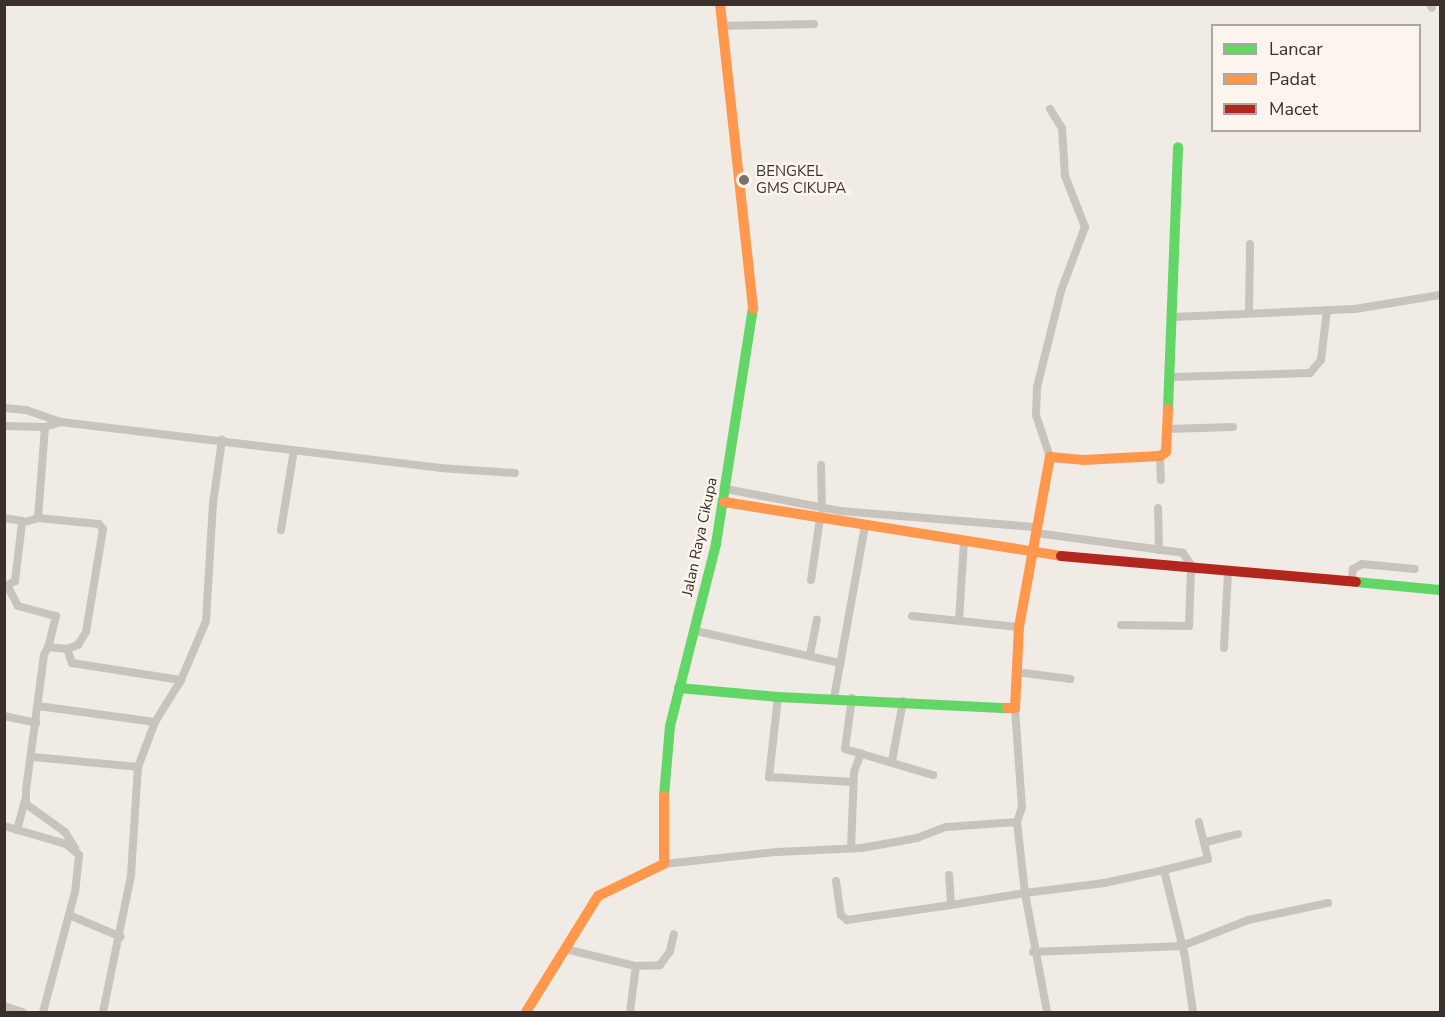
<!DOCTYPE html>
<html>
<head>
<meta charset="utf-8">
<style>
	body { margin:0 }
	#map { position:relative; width:1445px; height:1017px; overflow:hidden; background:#f0ebe5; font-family:"Nunito Sans",sans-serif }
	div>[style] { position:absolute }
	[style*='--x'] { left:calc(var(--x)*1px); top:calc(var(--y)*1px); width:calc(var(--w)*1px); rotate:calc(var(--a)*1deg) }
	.street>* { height:8px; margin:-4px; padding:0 4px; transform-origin:4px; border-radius:4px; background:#c9c3be }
	.fast>* { height:10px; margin:-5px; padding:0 5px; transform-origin:5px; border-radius:5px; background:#63d668 }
	.slow>* { height:10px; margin:-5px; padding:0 5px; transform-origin:5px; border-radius:5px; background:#ff974d }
	.jam>* { height:10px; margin:-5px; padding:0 5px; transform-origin:5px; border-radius:5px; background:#b3261e }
	.dots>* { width:16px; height:16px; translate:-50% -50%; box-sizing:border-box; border:3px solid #fbf5ee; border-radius:50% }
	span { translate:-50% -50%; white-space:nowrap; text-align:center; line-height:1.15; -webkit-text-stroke:5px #fbf5ee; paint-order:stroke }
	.poi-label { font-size:15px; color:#3b302b }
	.left { translate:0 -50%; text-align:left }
	.street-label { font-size:15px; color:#3b302b }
	.frame { position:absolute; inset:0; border:6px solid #3b302b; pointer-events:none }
	.legend { position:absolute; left:1211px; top:24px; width:210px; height:108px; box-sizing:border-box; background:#fbf5ee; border:2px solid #aea6a0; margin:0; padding:8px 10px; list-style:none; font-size:18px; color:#3b302b }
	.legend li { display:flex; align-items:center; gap:12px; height:30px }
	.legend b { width:30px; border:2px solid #aea6a0 }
</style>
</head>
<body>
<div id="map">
	<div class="street">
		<i style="--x:1430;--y:4;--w:4;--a:63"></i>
		<i style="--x:721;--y:26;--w:93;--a:-1.2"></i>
		<i style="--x:1050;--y:109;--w:22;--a:58"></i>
		<i style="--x:1062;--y:128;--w:48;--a:86.4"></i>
		<i style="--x:1065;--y:176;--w:55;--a:68.6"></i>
		<i style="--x:1085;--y:227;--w:68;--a:110.6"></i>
		<i style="--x:1061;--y:291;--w:99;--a:104"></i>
		<i style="--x:1037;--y:387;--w:28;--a:92"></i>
		<i style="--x:1036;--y:415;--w:44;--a:71.6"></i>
		<i style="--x:1249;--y:311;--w:67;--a:-89.1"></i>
		<i style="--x:1174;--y:317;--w:181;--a:-2.5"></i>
		<i style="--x:1355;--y:309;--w:86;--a:-9.4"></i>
		<i style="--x:1171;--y:377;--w:139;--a:-1.6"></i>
		<i style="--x:1310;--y:373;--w:17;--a:-50"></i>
		<i style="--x:1321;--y:360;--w:50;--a:-83.2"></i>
		<i style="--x:4;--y:408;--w:22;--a:5"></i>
		<i style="--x:26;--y:410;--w:37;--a:19"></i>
		<i style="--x:61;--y:422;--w:382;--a:6.9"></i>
		<i style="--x:440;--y:468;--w:75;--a:3.8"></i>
		<i style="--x:4;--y:426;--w:41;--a:1.4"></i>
		<i style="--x:45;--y:427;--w:17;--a:-17"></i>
		<i style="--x:1168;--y:429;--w:65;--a:-1.8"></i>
		<i style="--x:1160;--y:456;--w:24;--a:88"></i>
		<i style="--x:821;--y:465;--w:44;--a:88.7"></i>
		<i style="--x:726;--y:489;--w:116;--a:10.9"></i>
		<i style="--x:840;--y:511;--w:197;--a:4.7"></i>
		<i style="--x:1158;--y:508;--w:42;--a:88.6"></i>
		<i style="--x:4;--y:518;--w:19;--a:9"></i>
		<i style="--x:38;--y:518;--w:61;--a:5.6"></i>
		<i style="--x:99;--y:524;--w:6;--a:51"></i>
		<i style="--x:103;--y:529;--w:104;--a:99.4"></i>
		<i style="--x:86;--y:632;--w:15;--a:122"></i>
		<i style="--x:78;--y:645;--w:12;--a:160"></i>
		<i style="--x:67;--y:649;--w:19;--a:-174"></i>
		<i style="--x:48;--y:647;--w:9;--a:117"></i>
		<i style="--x:44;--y:655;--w:136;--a:97.6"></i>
		<i style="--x:26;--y:790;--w:14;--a:90"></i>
		<i style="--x:26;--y:804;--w:48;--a:35.7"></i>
		<i style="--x:65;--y:832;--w:19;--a:58"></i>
		<i style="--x:281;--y:530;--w:81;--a:-80.8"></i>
		<i style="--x:1036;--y:533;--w:148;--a:7.7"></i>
		<i style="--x:1183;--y:553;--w:20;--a:57"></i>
		<i style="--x:811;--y:580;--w:63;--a:-81.7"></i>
		<i style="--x:1351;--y:582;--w:13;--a:-81"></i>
		<i style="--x:1353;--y:569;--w:10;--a:-29"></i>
		<i style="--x:1362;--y:564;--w:53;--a:5.4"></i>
		<i style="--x:4;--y:587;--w:13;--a:-29"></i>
		<i style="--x:15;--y:581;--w:58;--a:-83.1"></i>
		<i style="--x:22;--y:523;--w:17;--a:-17"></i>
		<i style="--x:38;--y:518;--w:91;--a:-85.6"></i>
		<i style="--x:8;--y:587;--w:21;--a:62"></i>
		<i style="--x:18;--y:606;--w:39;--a:15"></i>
		<i style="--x:56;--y:616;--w:32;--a:104"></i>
		<i style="--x:912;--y:616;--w:108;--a:5.9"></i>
		<i style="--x:959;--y:621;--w:79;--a:-86.4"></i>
		<i style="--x:1121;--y:625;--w:68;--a:0.8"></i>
		<i style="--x:1189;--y:626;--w:56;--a:-88"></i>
		<i style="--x:696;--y:631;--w:148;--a:12.5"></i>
		<i style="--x:1224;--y:648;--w:77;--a:-87"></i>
		<i style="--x:67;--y:649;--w:15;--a:70"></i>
		<i style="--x:72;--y:663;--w:110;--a:8.9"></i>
		<i style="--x:181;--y:680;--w:64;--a:-67"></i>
		<i style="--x:206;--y:621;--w:118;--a:-86.6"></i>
		<i style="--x:213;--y:503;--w:64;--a:-81.9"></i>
		<i style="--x:810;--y:655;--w:36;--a:-79"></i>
		<i style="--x:1016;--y:672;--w:55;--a:7.3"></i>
		<i style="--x:778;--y:697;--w:81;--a:96.4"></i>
		<i style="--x:769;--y:777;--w:84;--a:3.4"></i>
		<i style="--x:834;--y:698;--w:175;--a:-79.8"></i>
		<i style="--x:852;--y:698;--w:51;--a:97.8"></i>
		<i style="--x:845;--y:749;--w:92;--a:16.5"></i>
		<i style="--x:38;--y:706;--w:118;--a:7.8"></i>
		<i style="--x:1015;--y:708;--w:99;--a:86"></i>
		<i style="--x:1022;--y:807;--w:16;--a:108"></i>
		<i style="--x:1017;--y:822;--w:71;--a:83.6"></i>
		<i style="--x:1025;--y:893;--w:80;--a:-7.2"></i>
		<i style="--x:1104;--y:883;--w:61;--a:-12.2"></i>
		<i style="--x:1164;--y:870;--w:89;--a:76.4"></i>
		<i style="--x:1185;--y:957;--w:56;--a:81.7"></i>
		<i style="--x:4;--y:716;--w:33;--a:12"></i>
		<i style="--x:33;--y:757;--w:105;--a:5.4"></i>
		<i style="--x:892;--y:761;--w:61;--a:-79.6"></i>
		<i style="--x:4;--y:826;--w:65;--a:16.2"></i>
		<i style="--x:66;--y:844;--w:17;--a:40"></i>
		<i style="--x:79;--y:855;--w:37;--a:96"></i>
		<i style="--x:75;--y:892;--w:124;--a:104.9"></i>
		<i style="--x:17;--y:830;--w:30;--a:-75"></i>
		<i style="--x:1206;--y:842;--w:33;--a:-14"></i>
		<i style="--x:851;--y:848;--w:76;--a:-87.7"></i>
		<i style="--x:854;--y:772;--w:20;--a:-70"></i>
		<i style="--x:664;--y:864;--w:114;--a:-6.1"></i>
		<i style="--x:777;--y:852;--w:85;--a:-2.7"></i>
		<i style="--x:862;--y:848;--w:56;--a:-10.3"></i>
		<i style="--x:917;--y:838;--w:31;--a:-21"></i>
		<i style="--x:946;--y:827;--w:71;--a:-4"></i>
		<i style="--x:1164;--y:870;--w:45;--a:-14"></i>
		<i style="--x:1208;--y:859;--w:38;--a:-104"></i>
		<i style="--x:949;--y:875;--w:30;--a:86"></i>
		<i style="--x:951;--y:905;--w:75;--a:-9.2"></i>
		<i style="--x:1025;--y:893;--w:121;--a:79.5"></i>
		<i style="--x:836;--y:881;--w:34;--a:82"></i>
		<i style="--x:841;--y:915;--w:8;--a:40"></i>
		<i style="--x:847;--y:920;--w:105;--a:-8.2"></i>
		<i style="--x:69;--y:915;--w:56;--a:22.9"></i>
		<i style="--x:565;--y:949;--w:73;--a:13.5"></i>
		<i style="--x:636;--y:966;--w:24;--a:-2"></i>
		<i style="--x:660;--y:965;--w:17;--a:-54"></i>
		<i style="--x:670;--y:951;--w:17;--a:-77"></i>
		<i style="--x:1033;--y:952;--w:149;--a:-2.3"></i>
		<i style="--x:1182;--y:946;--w:71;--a:-21.5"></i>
		<i style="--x:1248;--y:920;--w:82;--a:-12"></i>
		<i style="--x:4;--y:1006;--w:20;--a:18"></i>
		<i style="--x:103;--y:1012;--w:140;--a:-78.4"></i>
		<i style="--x:131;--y:875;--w:108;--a:-86.3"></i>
		<i style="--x:138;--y:767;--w:48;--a:-69.3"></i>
		<i style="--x:155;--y:722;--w:49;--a:-58.2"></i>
		<i style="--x:630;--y:1012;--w:46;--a:-82.6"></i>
	</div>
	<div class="fast">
		<i style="--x:1168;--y:409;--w:262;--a:-87.8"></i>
		<i style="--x:1356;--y:582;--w:84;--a:5.4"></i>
		<i style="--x:679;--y:688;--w:99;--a:5.2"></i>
		<i style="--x:778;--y:697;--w:229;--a:2.8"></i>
		<i style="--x:664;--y:796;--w:70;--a:-85.1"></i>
		<i style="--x:670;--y:726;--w:188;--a:-75.8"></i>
		<i style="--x:716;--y:544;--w:238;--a:-81.1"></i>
	</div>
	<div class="slow">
		<i style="--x:720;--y:4;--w:307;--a:83.8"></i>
		<i style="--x:724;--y:502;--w:341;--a:9.1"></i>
		<i style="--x:1007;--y:708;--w:8;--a:0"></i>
		<i style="--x:1015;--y:708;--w:81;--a:-87.2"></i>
		<i style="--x:1019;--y:627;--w:173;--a:-79.7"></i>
		<i style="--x:1050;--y:457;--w:33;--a:5"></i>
		<i style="--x:1083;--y:460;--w:77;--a:-3"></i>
		<i style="--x:1160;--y:456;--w:7;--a:-34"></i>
		<i style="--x:1166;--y:452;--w:43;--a:-87.3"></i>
		<i style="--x:526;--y:1012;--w:137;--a:-58.2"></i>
		<i style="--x:598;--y:896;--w:73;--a:-25.9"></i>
		<i style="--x:664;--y:864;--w:68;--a:-90"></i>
	</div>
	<div class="jam">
		<i style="--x:1061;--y:556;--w:296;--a:5"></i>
	</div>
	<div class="dots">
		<i style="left:744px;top:180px;background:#7a716c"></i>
	</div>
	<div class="poi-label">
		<span class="left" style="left:756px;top:180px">BENGKEL<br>GMS CIKUPA</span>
	</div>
	<div class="street-label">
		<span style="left:700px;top:537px;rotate:-78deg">Jalan Raya Cikupa</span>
	</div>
	<div class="frame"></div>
	<ul class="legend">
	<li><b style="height:8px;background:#63d668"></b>Lancar</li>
	<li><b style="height:8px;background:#ff974d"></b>Padat</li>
	<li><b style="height:8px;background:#b3261e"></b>Macet</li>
	</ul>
</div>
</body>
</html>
